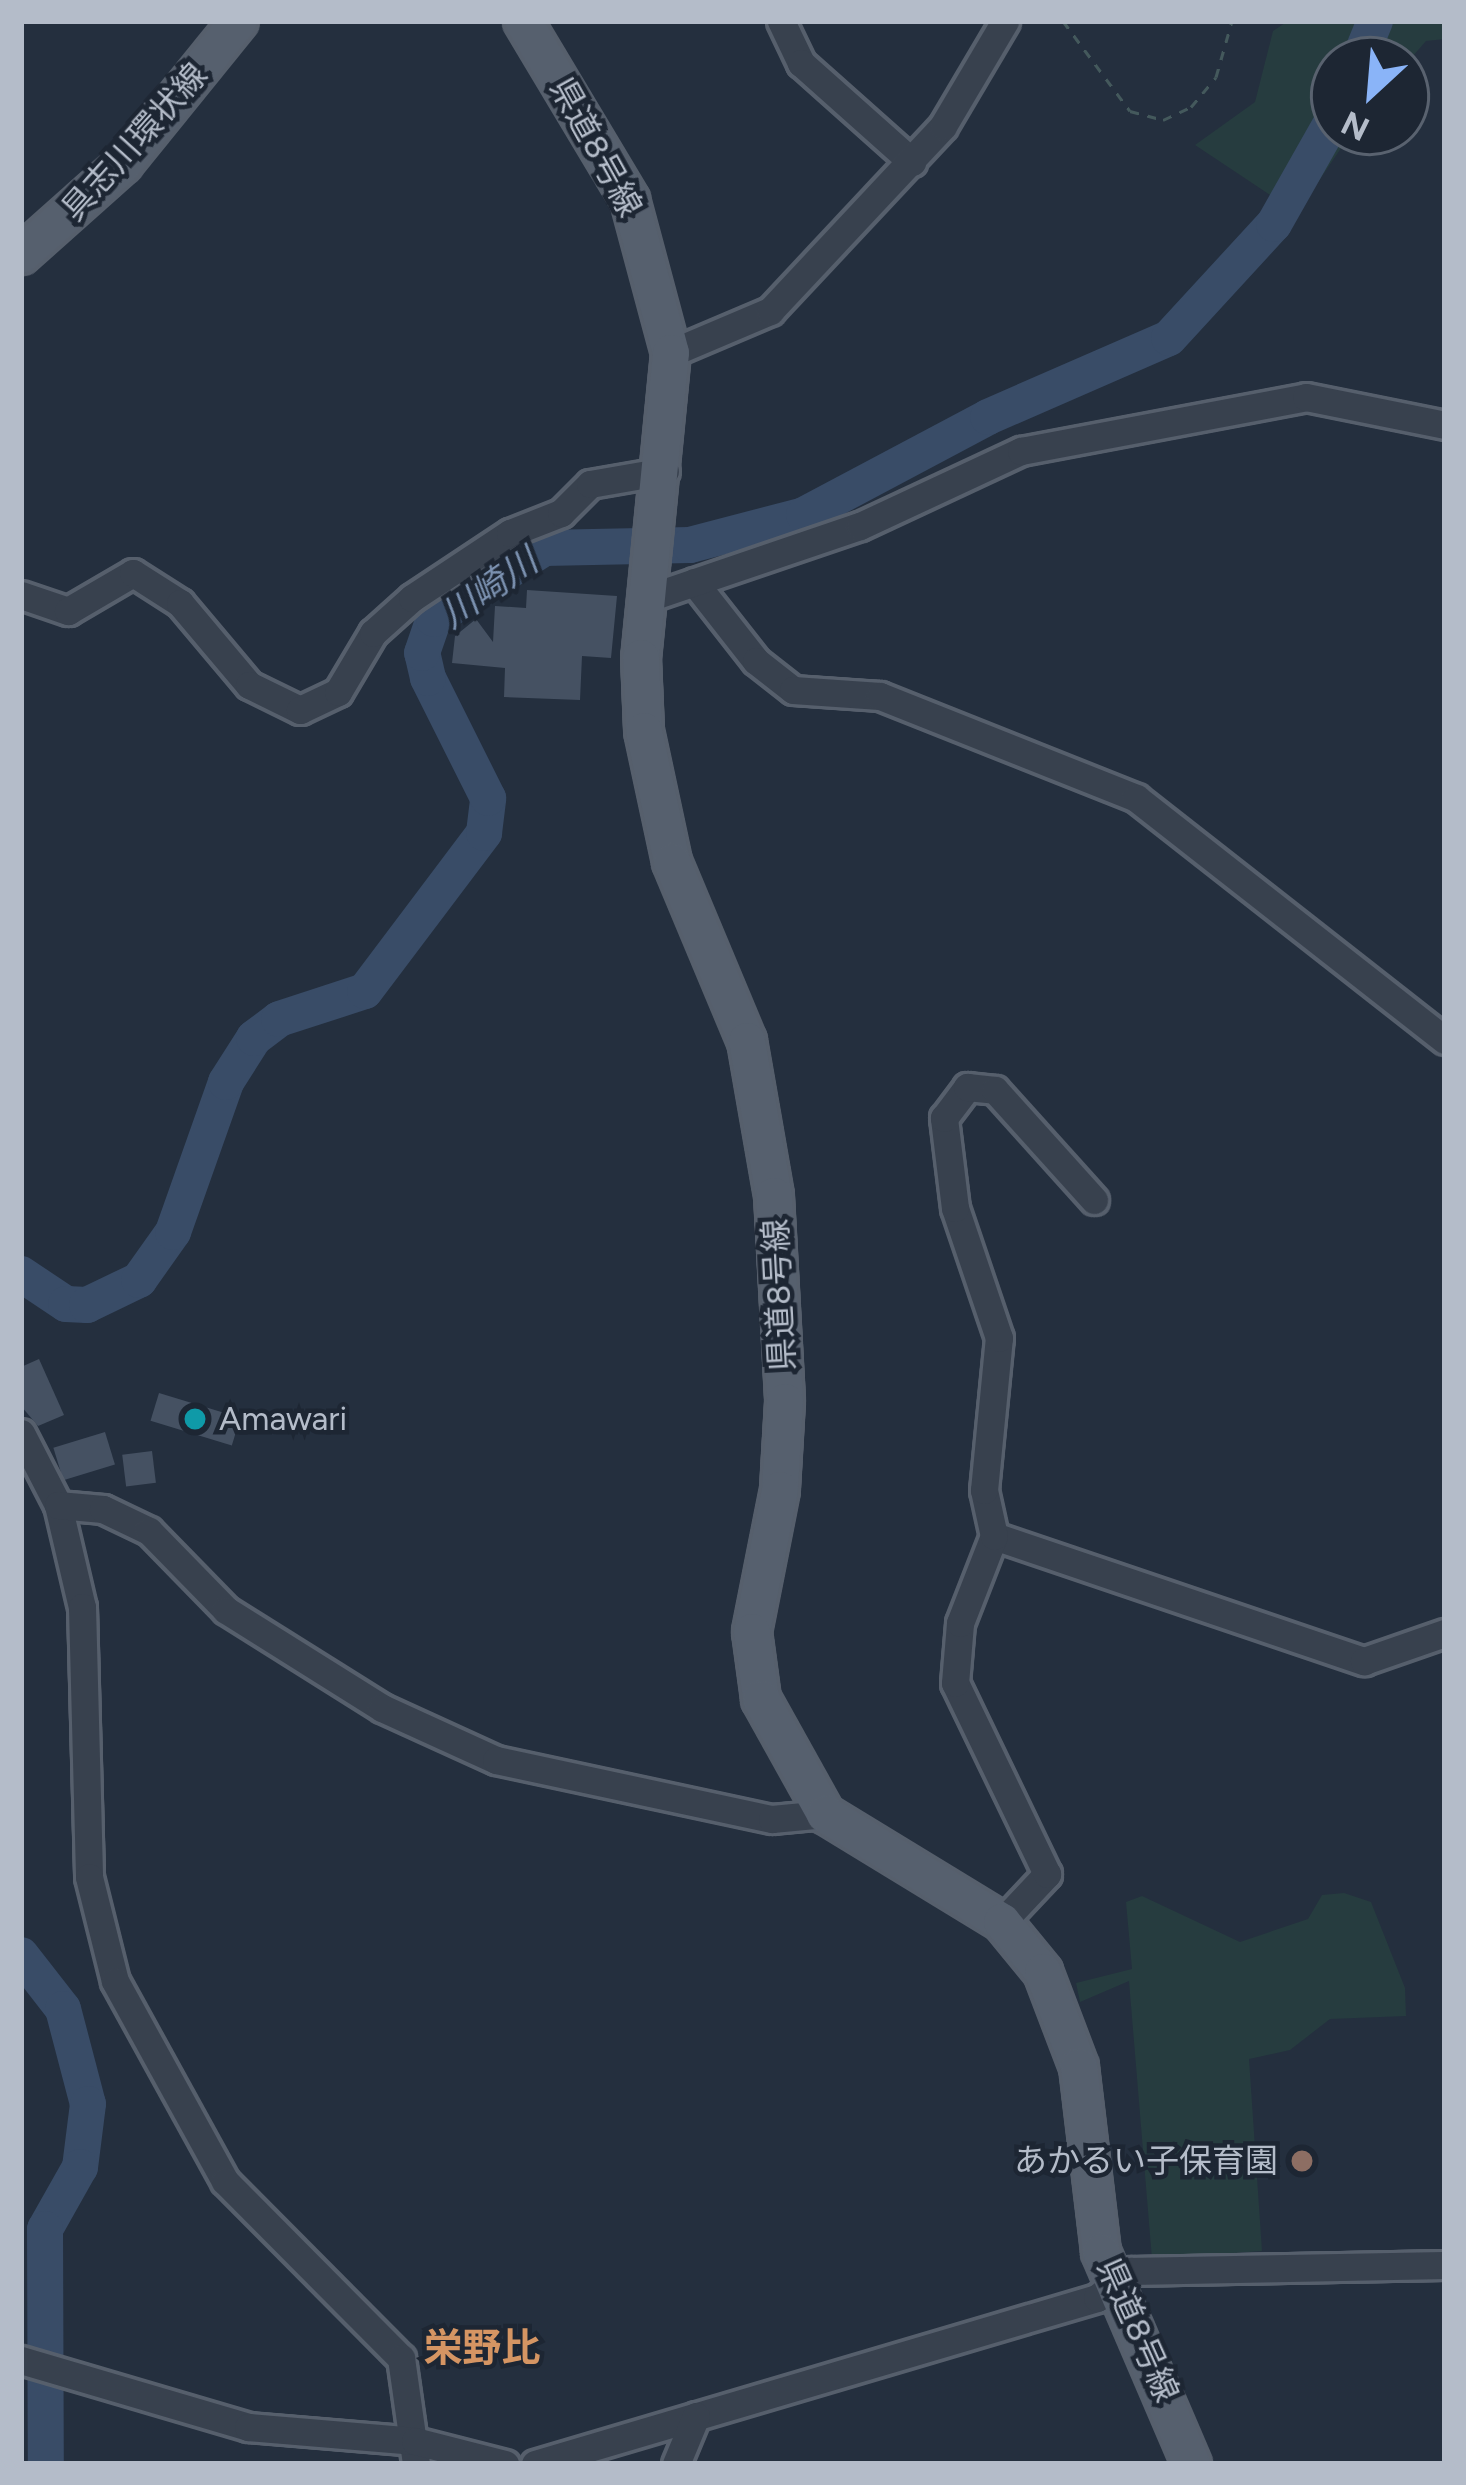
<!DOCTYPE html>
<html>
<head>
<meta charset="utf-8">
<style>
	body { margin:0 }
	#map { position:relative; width:1466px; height:2485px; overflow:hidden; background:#242f3e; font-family:Figtree,"Noto Sans JP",sans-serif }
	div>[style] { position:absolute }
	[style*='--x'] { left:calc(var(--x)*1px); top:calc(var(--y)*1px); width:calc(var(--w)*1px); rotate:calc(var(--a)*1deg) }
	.green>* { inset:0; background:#263c3f }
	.river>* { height:36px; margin:-18px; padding:0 18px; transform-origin:18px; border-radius:18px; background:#394c67 }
	.building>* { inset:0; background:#455162; transform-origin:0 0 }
	.path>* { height:3px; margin-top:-1.5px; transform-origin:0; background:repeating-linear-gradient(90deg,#44595c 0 9px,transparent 0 18px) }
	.roads { filter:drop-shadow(3px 0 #565f6c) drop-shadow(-3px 0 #565f6c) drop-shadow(0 3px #565f6c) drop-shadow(0 -3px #565f6c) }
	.minor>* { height:27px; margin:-13.5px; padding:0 13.5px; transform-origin:13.5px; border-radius:13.5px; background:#38414e }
	.major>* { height:36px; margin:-18px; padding:0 18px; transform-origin:18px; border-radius:18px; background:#56606e }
	.dots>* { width:33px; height:33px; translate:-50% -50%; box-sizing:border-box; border:6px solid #1d2633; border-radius:50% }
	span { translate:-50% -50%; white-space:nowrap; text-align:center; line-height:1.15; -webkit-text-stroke:9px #1d2633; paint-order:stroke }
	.street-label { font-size:33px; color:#b4bcc9 }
	.poi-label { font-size:33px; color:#b4bcc9 }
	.left { translate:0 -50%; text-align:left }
	.right { translate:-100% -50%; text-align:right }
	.water-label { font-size:36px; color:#7c92b1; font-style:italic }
	.quarter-label { font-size:39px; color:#d59563; font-weight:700 }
	.frame { position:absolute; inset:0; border:24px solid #b4bcc9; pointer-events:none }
	.north { position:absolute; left:1310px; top:36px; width:120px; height:120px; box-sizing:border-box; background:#1d2633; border:3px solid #59626f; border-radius:50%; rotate:206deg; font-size:33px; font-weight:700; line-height:48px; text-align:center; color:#b4bcc9 }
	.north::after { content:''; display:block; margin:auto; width:42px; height:54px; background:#8ab4f8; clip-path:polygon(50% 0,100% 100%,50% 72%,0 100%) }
</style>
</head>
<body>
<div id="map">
	<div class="green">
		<i style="clip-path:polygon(1288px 21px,1445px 21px,1445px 39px,1426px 41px,1406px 64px,1334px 60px,1334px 132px,1352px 132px,1297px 213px,1195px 145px,1255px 102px,1273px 31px)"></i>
		<i style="clip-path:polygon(1344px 1893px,1371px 1902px,1405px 1988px,1406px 2016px,1330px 2019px,1290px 2050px,1249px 2059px,1262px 2251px,1152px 2259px,1129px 1981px,1080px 2002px,1076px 1983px,1132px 1969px,1126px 1902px,1142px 1896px,1240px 1942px,1308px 1919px,1322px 1895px)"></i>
	</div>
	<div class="river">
		<i style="--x:1359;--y:60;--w:42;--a:-67.7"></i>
		<i style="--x:21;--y:1274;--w:54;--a:33.7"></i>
		<i style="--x:66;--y:1304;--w:21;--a:3"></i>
		<i style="--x:87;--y:1305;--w:58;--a:-25.7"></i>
		<i style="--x:139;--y:1280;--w:59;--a:-54.7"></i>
		<i style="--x:173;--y:1232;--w:159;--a:-70.5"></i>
		<i style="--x:226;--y:1082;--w:52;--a:-57.5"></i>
		<i style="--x:254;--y:1038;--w:31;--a:-37"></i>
		<i style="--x:279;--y:1019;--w:90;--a:-18"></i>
		<i style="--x:365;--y:991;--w:198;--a:-53"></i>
		<i style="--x:484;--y:833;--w:35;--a:-83"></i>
		<i style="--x:488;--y:798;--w:134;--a:-116.6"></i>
		<i style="--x:428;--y:678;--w:26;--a:-103"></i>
		<i style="--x:422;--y:653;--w:36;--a:-71"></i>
		<i style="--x:434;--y:619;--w:131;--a:-32.8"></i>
		<i style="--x:544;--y:548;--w:146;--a:-1.2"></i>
		<i style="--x:690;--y:545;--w:118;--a:-14.7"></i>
		<i style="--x:804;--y:515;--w:208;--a:-28"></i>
		<i style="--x:988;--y:417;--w:197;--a:-23.6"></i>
		<i style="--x:1169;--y:338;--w:155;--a:-47.4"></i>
		<i style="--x:1274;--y:224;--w:122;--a:-60.5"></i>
		<i style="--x:21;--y:1955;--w:68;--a:52.1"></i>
		<i style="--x:63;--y:2009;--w:98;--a:75.3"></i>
		<i style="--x:88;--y:2104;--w:64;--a:97.2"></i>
		<i style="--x:80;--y:2167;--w:71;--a:119.4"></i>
		<i style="--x:45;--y:2229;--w:235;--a:89.8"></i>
	</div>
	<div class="building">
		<i style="clip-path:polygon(527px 590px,617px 596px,611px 658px,582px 656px,580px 700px,504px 697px,505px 668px,452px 663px,455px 636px,476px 619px,493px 642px,495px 606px,526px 608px)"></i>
		<i style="clip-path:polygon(39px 1359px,64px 1415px,38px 1426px,21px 1406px,21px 1367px)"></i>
		<i style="left:159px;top:1393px;width:85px;height:29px;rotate:17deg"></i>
		<i style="left:105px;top:1432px;width:34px;height:54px;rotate:73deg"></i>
		<i style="left:152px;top:1451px;width:32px;height:30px;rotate:83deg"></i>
	</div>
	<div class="path">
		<i style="--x:1063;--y:21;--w:112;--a:53.3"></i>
		<i style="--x:1130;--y:111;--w:34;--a:15"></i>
		<i style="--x:1163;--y:120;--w:31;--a:-25"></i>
		<i style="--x:1191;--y:107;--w:39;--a:-50"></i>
		<i style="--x:1216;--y:77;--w:58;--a:-74.1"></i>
	</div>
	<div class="roads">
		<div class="minor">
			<i style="--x:781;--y:21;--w:47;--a:64.5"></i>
			<i style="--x:801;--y:63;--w:149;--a:41.7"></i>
			<i style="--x:671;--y:353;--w:108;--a:-23"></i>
			<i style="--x:770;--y:311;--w:253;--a:-46.9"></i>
			<i style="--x:943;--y:126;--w:122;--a:-59.4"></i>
			<i style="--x:694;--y:582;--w:100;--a:51.9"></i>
			<i style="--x:756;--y:661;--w:47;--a:38.1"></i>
			<i style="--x:793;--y:690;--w:87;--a:3.9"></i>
			<i style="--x:880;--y:696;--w:276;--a:21.7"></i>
			<i style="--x:1136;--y:798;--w:392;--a:38.1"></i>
			<i style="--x:21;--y:595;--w:50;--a:18.8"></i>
			<i style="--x:68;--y:611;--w:75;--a:-30.3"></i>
			<i style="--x:133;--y:573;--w:56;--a:32.6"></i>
			<i style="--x:180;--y:603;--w:107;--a:49.9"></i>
			<i style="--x:249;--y:685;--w:57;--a:26.1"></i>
			<i style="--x:300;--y:710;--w:42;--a:-25.3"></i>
			<i style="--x:338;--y:692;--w:69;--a:-59.3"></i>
			<i style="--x:373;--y:633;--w:52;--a:-41.9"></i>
			<i style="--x:412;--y:598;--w:118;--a:-33.6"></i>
			<i style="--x:510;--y:533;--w:55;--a:-21.4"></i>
			<i style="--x:561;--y:513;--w:41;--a:-45"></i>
			<i style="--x:590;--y:484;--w:76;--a:-9.8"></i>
			<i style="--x:645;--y:599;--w:227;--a:-18.8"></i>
			<i style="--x:860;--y:526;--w:178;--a:-25"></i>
			<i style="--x:1021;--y:451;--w:290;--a:-10.7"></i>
			<i style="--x:1306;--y:397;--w:142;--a:11.4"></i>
			<i style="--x:21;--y:1433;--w:81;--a:62.8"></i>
			<i style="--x:58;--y:1505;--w:105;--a:76.8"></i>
			<i style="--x:82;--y:1607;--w:270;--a:88.5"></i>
			<i style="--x:89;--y:1877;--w:107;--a:76"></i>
			<i style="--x:115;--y:1981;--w:228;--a:61.2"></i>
			<i style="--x:225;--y:2181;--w:250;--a:45.2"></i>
			<i style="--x:401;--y:2358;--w:107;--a:81.9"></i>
			<i style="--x:58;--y:1505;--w:45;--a:5.1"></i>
			<i style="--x:103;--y:1509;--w:51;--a:25.6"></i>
			<i style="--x:149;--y:1531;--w:110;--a:45.7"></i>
			<i style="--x:226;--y:1610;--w:184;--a:32.1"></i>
			<i style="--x:382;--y:1708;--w:125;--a:24.5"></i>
			<i style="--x:496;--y:1760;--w:282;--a:12.1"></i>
			<i style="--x:772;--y:1819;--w:53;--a:-5.4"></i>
			<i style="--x:994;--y:1536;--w:391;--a:18.7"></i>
			<i style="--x:1364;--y:1661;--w:86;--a:-19.1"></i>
			<i style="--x:1002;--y:1922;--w:66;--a:-46.8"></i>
			<i style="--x:1047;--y:1874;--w:212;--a:-115.7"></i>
			<i style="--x:955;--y:1683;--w:60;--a:-85.2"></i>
			<i style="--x:960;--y:1623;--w:93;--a:-68.7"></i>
			<i style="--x:994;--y:1536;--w:47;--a:-102.3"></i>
			<i style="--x:984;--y:1490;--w:153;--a:-84.4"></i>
			<i style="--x:999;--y:1338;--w:137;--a:-108.7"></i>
			<i style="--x:955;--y:1208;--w:91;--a:-97"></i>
			<i style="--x:944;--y:1118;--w:39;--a:-53"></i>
			<i style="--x:967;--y:1087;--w:28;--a:6"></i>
			<i style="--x:995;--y:1090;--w:148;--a:48"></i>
			<i style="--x:21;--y:2360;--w:237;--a:16.4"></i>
			<i style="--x:248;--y:2427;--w:168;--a:4.8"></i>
			<i style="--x:415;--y:2441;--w:93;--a:14.3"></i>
			<i style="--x:535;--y:2464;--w:586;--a:-16.46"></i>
			<i style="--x:1097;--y:2298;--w:43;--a:-39.3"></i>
			<i style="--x:1130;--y:2271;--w:315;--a:-1.1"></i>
			<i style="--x:676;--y:2464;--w:52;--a:-67.4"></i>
		</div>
		<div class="major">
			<i style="--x:523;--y:21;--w:209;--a:59.1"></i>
			<i style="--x:630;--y:200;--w:158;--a:75"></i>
			<i style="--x:671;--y:353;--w:306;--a:95.6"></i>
			<i style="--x:641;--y:658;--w:73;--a:87.6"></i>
			<i style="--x:644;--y:731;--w:134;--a:77.9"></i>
			<i style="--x:672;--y:862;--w:194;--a:67.3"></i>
			<i style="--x:747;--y:1041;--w:157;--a:80.1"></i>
			<i style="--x:774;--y:1196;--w:206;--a:86.9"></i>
			<i style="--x:785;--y:1402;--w:88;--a:93.3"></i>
			<i style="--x:780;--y:1490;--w:145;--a:101.2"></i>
			<i style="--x:752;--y:1632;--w:68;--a:82.3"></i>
			<i style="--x:761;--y:1699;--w:132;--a:60.9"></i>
			<i style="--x:825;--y:1814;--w:207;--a:31.4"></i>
			<i style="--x:1002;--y:1922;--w:65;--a:50.6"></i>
			<i style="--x:1043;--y:1972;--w:102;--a:69.2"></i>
			<i style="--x:1079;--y:2067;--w:186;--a:83.2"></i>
			<i style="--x:1101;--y:2252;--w:231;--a:66.8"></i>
			<i style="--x:21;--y:255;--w:137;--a:-41.7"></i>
			<i style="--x:123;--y:164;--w:184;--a:-51"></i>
		</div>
	</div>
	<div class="dots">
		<i style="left:195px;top:1419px;background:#0f9aa8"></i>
		<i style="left:1302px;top:2161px;background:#8d6e63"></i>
	</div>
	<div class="street-label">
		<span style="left:134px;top:142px;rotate:-48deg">具志川環状線</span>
		<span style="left:596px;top:147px;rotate:61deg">県道8号線</span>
		<span style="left:779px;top:1295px;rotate:-93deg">県道8号線</span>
		<span style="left:1138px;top:2330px;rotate:66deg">県道8号線</span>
	</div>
	<div class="poi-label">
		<span class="left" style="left:219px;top:1419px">Amawari</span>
		<span class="right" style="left:1278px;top:2161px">あかるい子保育園</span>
	</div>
	<div class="water-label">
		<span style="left:489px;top:588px;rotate:-35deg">川崎川</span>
	</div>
	<div class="quarter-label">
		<span style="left:482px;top:2348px">栄野比</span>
	</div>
	<div class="frame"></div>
	<div class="north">N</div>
</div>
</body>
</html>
